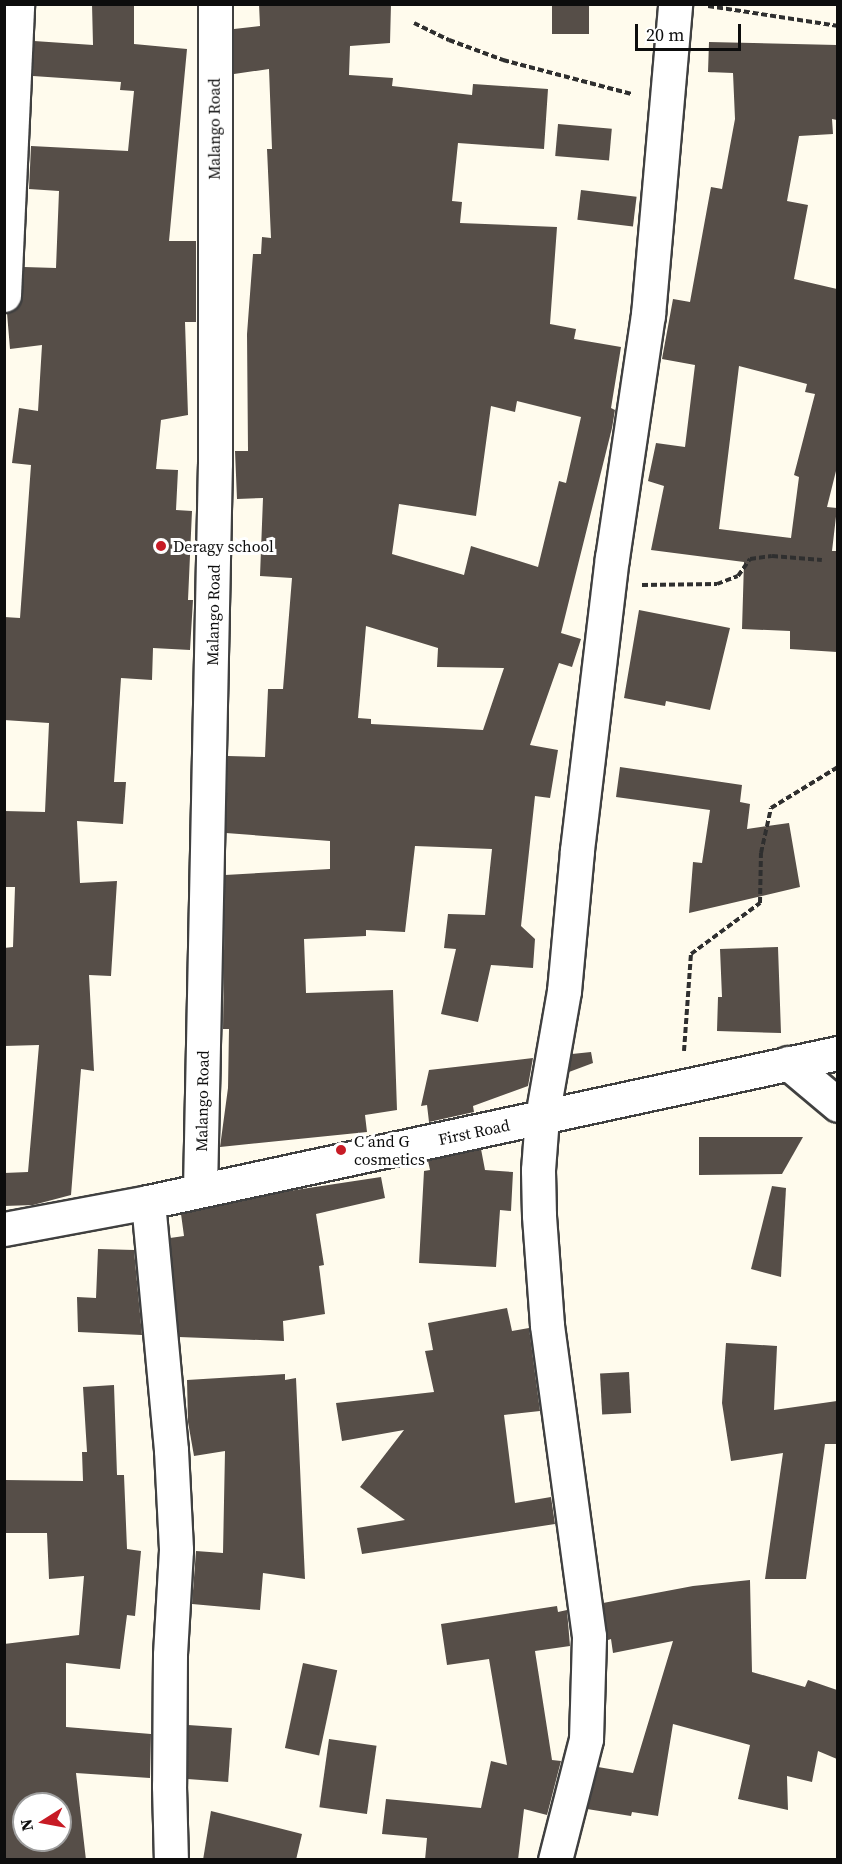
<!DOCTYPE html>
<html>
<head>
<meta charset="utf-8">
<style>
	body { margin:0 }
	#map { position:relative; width:842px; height:1864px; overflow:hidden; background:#fffbed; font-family:"Source Serif 4",serif }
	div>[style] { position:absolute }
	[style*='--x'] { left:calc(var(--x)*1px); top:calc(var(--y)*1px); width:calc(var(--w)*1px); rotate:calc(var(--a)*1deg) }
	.building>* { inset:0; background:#564e48; transform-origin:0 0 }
	.path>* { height:4px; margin-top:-2px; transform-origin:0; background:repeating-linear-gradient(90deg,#2f2f2f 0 6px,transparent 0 9px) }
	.roads { filter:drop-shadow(2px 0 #404040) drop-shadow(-2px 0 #404040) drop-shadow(0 2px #404040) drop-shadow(0 -2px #404040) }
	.minor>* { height:33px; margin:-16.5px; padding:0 16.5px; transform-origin:16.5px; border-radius:16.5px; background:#fff }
	.dots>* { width:16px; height:16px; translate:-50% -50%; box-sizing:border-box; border:3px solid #fff; border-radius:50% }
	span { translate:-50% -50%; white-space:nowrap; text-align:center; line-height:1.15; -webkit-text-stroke:6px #fff; paint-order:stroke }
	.street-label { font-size:16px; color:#0d0d0d }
	.poi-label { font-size:16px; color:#0d0d0d }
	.left { translate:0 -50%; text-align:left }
	.frame { position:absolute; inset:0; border:6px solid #0d0d0d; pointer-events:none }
	.north { position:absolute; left:12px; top:1792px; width:60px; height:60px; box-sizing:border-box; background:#fff; border:2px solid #9e9e9e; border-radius:50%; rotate:259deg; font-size:16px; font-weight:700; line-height:24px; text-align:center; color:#0d0d0d }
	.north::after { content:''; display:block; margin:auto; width:21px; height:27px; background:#c71b25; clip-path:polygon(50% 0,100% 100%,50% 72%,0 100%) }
	.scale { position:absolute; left:635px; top:24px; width:106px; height:27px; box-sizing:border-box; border:3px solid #0d0d0d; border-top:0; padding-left:8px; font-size:18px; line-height:21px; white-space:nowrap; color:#0d0d0d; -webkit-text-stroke:4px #fff; paint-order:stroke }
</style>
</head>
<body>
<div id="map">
	<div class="building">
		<i style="clip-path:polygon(92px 4px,134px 4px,134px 44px,187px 49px,169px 241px,196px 241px,196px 322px,185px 322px,188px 415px,161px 420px,156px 469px,178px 470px,176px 510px,192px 511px,188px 600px,193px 600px,190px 650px,153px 648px,152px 680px,121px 678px,114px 782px,126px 782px,123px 824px,77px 821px,80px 883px,117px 881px,111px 976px,89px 975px,94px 1071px,81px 1069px,71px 1195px,33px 1205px,4px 1206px,4px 1173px,28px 1172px,39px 1045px,4px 1046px,4px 948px,13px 947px,15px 887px,4px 887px,4px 811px,45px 812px,49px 723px,4px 720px,4px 617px,20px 618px,31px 465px,12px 463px,19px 408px,38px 411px,42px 345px,10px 349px,7px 313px,20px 305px,24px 267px,56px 268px,59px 191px,29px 189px,31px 146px,128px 151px,134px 91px,120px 90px,121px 82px,33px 76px,34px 41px,93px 45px)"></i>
		<i style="clip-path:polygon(evenodd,259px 4px,391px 4px,390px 43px,350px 46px,349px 75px,393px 78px,392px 86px,472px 95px,473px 84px,548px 89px,544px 149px,458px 143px,452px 201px,462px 202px,460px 223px,557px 227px,550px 324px,576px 329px,574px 339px,621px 347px,611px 408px,615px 410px,612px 428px,561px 633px,581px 639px,572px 667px,559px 663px,530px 745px,558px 750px,550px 798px,535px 796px,521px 926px,535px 939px,533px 968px,491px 965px,478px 1022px,441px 1014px,456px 949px,444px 948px,448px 914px,485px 915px,492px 849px,415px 846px,405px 932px,366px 930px,366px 936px,304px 939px,306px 993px,393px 990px,397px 1110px,365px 1115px,367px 1132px,220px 1147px,228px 1088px,229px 1029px,223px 1029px,225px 875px,330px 869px,330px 841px,226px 833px,228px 756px,265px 757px,268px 689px,283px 689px,292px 578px,260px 576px,263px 498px,237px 499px,235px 451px,248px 451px,247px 334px,253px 254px,261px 254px,262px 237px,271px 238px,267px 149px,272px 149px,269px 69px,234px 74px,234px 29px,260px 26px,259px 4px,517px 401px,581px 417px,566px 483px,559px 481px,538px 567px,471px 546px,464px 575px,392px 554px,399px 504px,476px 516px,491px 406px,515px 412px,517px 401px,259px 4px,366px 626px,438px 648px,437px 667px,504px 668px,483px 730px,371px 724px,371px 719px,358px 718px,366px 626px)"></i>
		<i style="left:552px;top:4px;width:37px;height:30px"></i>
		<i style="clip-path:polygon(evenodd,709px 42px,837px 45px,837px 120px,832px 119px,833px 134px,799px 136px,787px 201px,808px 205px,794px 279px,837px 289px,837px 467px,827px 507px,837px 508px,832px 551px,837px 551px,837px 652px,790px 649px,790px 631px,742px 629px,744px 562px,651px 550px,664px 486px,648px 481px,656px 443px,685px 447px,695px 365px,662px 359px,673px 299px,690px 302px,711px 187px,722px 189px,735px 119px,733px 73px,708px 72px,709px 42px,739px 366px,807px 384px,805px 392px,815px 394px,794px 475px,799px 477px,791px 538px,719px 529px,739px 366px)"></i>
		<i style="left:558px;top:124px;width:54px;height:32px;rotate:5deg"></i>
		<i style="left:581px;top:190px;width:56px;height:30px;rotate:7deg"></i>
		<i style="clip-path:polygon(639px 610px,730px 628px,710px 710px,666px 701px,665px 706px,624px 698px)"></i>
		<i style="clip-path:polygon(620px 767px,742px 785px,740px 802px,750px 804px,747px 829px,789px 823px,800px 887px,689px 913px,693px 862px,702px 863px,710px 810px,616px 797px)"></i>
		<i style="clip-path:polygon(778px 947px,781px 1033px,717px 1031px,718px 997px,722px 997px,720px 949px)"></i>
		<i style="clip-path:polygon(591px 1052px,593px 1063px,569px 1072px,572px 1054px)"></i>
		<i style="clip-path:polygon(533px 1058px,528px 1086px,473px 1106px,474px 1112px,429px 1122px,427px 1105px,421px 1106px,429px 1070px)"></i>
		<i style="clip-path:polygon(699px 1137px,803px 1137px,782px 1174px,699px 1175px)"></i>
		<i style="clip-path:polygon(481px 1149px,485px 1170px,513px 1172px,511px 1211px,500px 1210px,496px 1267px,419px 1263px,424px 1171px,430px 1170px,428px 1161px)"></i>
		<i style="clip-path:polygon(381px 1177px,385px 1198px,316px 1214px,324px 1265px,319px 1266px,325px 1314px,283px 1321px,284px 1341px,179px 1337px,170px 1238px,184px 1236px,181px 1214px,282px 1192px)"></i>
		<i style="clip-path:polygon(772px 1186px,786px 1188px,781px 1277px,751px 1269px)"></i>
		<i style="clip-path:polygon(98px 1249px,134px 1250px,142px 1335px,78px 1332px,77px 1297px,96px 1298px)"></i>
		<i style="clip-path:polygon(507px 1308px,512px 1331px,529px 1328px,540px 1411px,504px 1415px,515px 1503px,551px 1497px,555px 1524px,362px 1554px,357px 1528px,405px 1520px,360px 1487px,404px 1430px,342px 1441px,336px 1403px,434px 1392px,425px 1351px,433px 1350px,428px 1323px)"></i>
		<i style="clip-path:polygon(726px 1343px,777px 1346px,774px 1410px,837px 1401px,837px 1444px,825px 1444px,806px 1579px,765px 1579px,783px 1453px,731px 1461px,722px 1403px)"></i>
		<i style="left:629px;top:1372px;width:41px;height:29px;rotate:87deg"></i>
		<i style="clip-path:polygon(285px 1374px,285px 1380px,296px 1378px,305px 1579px,263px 1573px,260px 1610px,192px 1604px,196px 1551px,223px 1553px,225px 1451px,194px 1456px,188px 1422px,187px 1380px)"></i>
		<i style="clip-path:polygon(evenodd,114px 1385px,117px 1475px,124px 1475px,127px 1549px,141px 1551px,135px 1616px,127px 1615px,120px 1669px,66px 1663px,66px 1727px,151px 1734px,150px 1778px,76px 1773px,86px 1860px,4px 1860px,4px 1644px,79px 1635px,84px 1576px,49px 1579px,47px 1533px,4px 1533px,4px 1480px,83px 1481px,82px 1452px,87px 1452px,83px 1387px,114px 1385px,24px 1804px,60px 1804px,60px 1840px,24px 1840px,24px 1804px)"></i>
		<i style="clip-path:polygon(750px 1580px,752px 1672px,805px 1687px,808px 1680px,837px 1690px,837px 1759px,818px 1751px,812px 1782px,787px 1776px,788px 1810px,738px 1799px,750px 1745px,673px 1724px,658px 1816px,632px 1812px,631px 1816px,587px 1809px,598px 1767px,633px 1773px,673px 1641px,613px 1653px,611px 1639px,608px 1640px,603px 1603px,693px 1586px)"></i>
		<i style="clip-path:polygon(557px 1606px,558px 1612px,567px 1610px,570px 1646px,535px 1651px,552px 1760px,561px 1761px,547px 1815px,524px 1809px,518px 1860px,425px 1860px,427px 1838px,382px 1834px,386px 1799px,481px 1808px,491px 1761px,507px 1765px,489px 1659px,447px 1665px,441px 1624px)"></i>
		<i style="left:303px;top:1663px;width:35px;height:87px;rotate:12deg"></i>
		<i style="left:188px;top:1725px;width:44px;height:54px;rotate:4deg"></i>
		<i style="left:329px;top:1739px;width:48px;height:69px;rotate:8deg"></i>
		<i style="clip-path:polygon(211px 1811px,302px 1834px,296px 1860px,203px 1860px)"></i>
	</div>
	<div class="path">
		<i style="--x:708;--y:6;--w:132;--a:8.7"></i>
		<i style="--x:414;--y:23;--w:39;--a:26"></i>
		<i style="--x:449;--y:40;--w:58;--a:20.3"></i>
		<i style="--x:503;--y:60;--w:133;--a:14.8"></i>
		<i style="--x:642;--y:585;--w:75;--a:-0.8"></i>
		<i style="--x:717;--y:584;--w:22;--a:-21"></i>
		<i style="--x:738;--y:576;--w:21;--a:-55"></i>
		<i style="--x:750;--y:559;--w:22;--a:-8"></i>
		<i style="--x:772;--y:556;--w:50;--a:4.6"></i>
		<i style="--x:684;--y:1051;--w:97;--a:-85.9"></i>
		<i style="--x:691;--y:954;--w:86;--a:-36.5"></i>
		<i style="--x:760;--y:903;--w:50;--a:-88.9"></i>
		<i style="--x:761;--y:853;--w:46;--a:-77.5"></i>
		<i style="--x:771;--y:808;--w:79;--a:-31.5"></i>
	</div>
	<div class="roads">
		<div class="minor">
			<i style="--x:4;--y:295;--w:291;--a:-87.4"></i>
			<i style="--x:788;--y:1063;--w:65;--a:40"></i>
			<i style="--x:200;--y:1190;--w:727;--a:-88.82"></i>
			<i style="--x:215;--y:463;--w:459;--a:-90"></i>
			<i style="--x:148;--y:1202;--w:249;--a:84.7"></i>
			<i style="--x:171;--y:1450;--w:100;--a:87.1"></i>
			<i style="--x:176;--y:1550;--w:105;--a:93.3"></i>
			<i style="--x:170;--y:1655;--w:131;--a:90.4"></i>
			<i style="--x:169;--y:1786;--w:74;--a:88.5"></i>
			<i style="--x:4;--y:1229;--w:147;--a:-10.6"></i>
			<i style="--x:148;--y:1202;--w:706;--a:-12.19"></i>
			<i style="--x:555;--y:1860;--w:125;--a:-75.6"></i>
			<i style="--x:586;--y:1739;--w:103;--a:-88.3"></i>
			<i style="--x:589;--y:1636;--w:314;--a:-97.7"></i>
			<i style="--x:547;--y:1325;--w:110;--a:-94.2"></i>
			<i style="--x:539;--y:1215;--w:45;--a:-91.3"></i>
			<i style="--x:538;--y:1170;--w:53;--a:-85.7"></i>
			<i style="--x:542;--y:1117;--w:128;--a:-80.1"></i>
			<i style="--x:564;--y:991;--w:142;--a:-84.7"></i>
			<i style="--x:577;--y:850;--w:294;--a:-83.2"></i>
			<i style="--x:612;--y:558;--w:246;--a:-81.6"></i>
			<i style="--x:648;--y:315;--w:312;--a:-85"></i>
		</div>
	</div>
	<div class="dots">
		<i style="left:161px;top:546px;background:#c71b25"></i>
		<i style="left:341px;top:1150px;background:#c71b25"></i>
	</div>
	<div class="street-label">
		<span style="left:214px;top:129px;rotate:-90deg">Malango Road</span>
		<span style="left:213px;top:615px;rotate:-89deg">Malango Road</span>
		<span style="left:202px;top:1101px;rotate:-89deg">Malango Road</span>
		<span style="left:474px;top:1132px;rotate:-12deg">First Road</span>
	</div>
	<div class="poi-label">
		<span class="left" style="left:173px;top:546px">Deragy school</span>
		<span class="left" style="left:354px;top:1150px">C and G<br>cosmetics</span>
	</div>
	<div class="frame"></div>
	<div class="north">N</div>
	<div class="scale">20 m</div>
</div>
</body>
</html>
